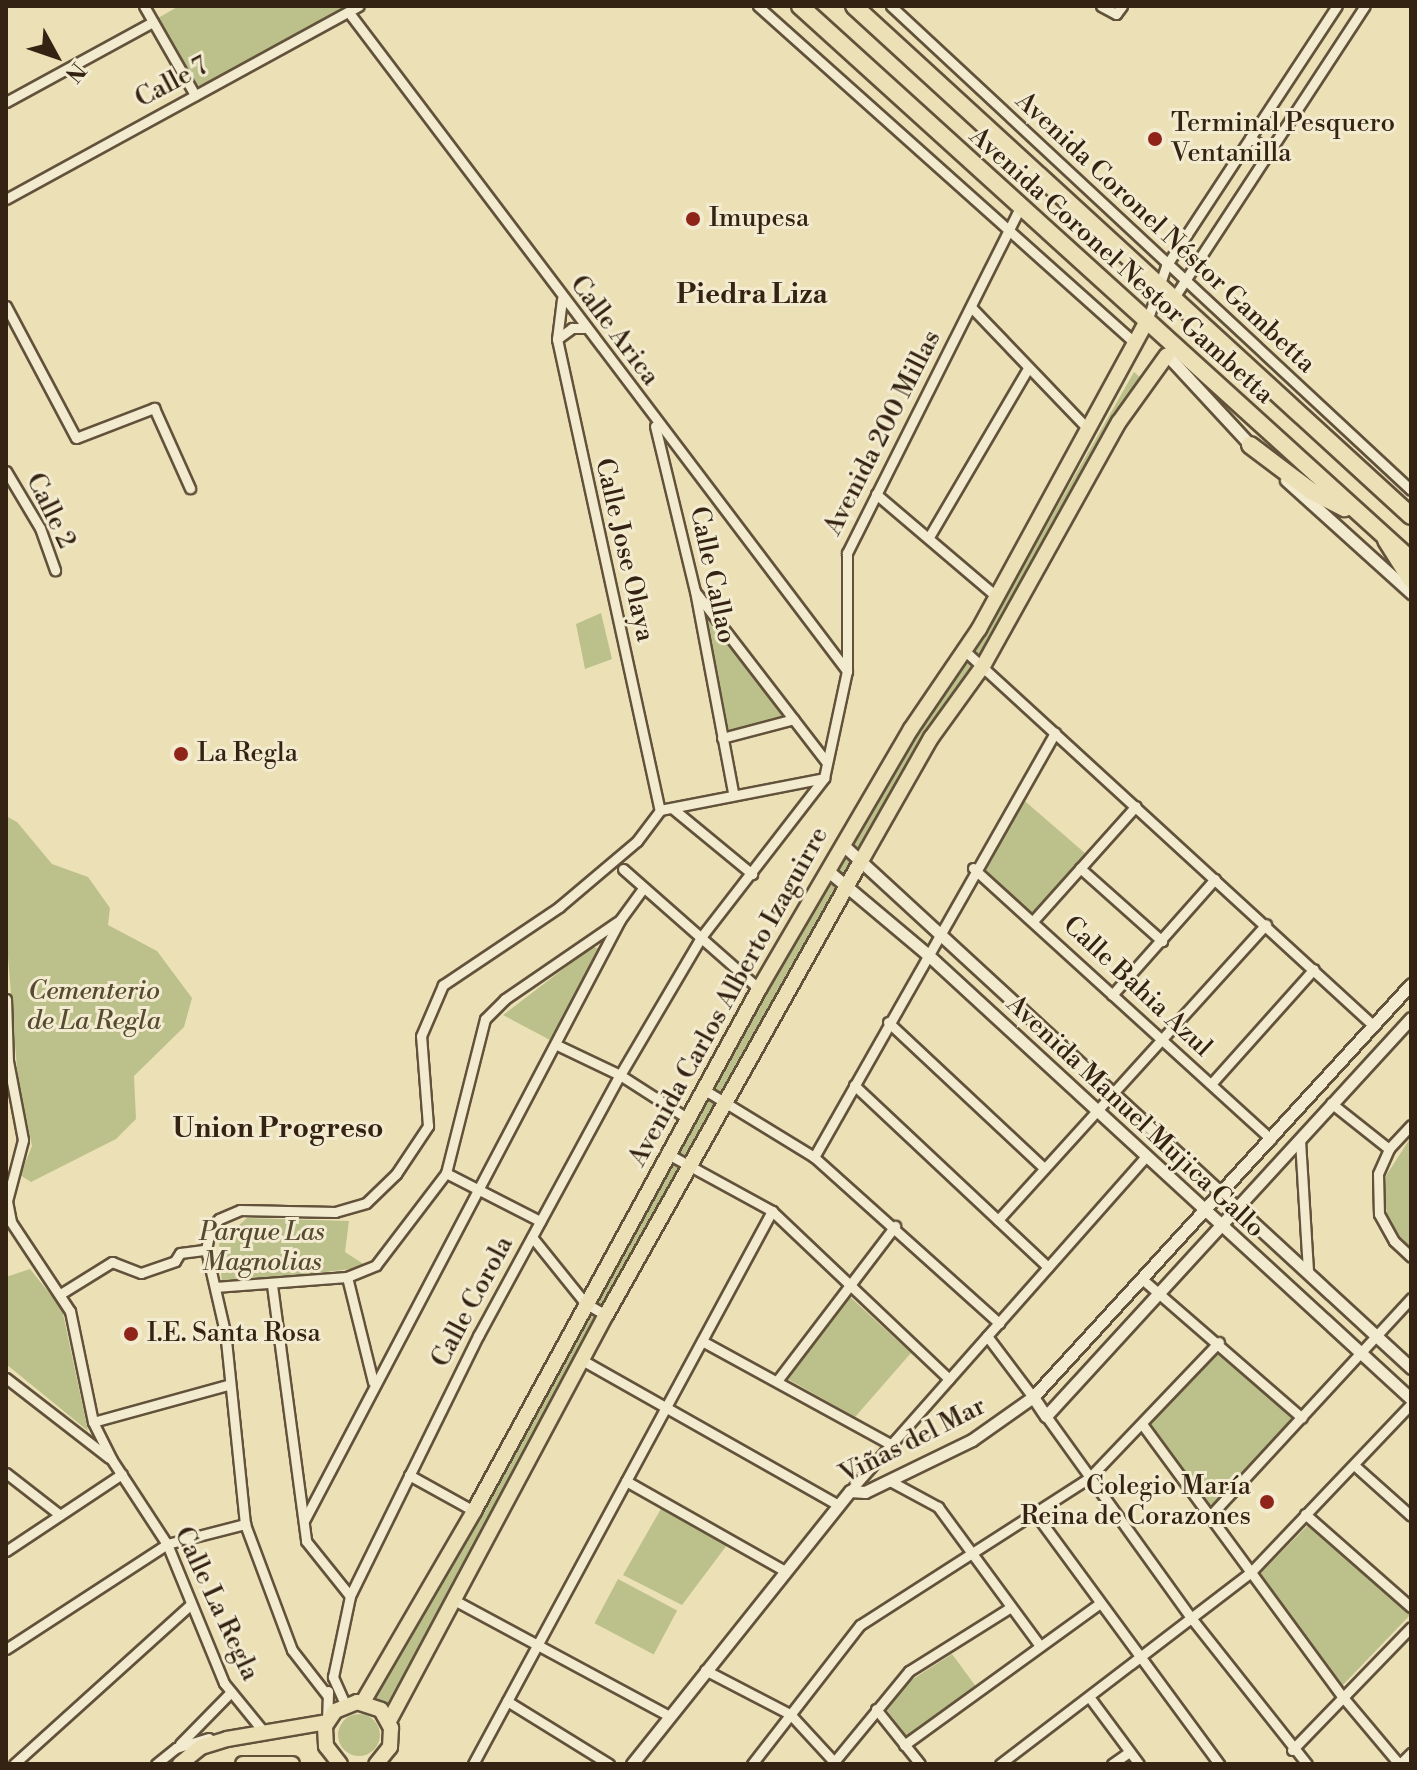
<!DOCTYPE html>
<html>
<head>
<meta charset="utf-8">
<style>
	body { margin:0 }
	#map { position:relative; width:1417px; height:1770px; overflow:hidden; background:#ece0b7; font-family:"Libre Bodoni",serif }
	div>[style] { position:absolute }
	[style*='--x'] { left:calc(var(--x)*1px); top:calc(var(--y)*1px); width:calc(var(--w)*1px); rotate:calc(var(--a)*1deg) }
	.green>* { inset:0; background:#bcc18b; transform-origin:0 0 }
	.round { border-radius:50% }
	.roads { filter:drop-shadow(2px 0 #62523b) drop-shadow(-2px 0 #62523b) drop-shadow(0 2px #62523b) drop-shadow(0 -2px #62523b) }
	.minor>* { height:9px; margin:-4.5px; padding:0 4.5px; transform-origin:4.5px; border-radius:4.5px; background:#f3ebd0 }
	.tertiary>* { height:11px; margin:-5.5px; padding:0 5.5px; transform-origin:5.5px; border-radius:5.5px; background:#f3ebd0 }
	.primary>* { height:14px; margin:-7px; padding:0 7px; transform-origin:7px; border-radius:7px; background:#ece0b7 }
	.trunk>* { height:16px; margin:-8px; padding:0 8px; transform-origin:8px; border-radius:8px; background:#ece0b7 }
	.dots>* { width:22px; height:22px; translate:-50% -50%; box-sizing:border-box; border:4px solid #f3ebd0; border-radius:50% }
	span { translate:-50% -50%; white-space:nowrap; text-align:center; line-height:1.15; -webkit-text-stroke:6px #f3ebd0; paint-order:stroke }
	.street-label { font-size:26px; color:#342212 }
	.poi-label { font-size:26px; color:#342212 }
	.left { translate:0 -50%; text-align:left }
	.right { translate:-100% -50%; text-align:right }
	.park-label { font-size:26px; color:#564a30; font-style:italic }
	.neighbourhood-label { font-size:28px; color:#342212; font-weight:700 }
	.frame { position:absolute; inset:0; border:8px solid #342212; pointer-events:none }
	.north { position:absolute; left:16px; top:16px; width:80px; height:80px; -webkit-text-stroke:6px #f3ebd0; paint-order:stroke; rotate:130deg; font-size:22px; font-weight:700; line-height:32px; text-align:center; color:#342212 }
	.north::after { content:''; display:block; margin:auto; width:28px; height:36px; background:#342212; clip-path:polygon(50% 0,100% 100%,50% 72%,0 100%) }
</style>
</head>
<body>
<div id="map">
	<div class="green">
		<i style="clip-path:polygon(179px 6px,348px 6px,200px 90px,158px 18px)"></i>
		<i style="clip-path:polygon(1134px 372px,1141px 378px,1110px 421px,989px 644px,926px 735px,791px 970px,388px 1707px,373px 1700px,775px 975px,916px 731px,981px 640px)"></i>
		<i style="clip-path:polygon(601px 613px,612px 659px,585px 669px,576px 624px)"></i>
		<i style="clip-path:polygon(711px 617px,786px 715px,782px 720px,731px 731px,725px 727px,706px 621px)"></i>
		<i style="clip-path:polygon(1019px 796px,1086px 854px,1030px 915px,980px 868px)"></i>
		<i style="clip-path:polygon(6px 816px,17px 822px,52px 864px,88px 877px,110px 908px,108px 925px,157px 951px,192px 998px,184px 1027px,134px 1076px,136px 1119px,116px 1139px,31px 1182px,20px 1175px,32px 1146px,18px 1081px,6px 932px)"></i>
		<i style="clip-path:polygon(592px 947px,601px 949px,550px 1040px,503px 1015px)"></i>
		<i style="clip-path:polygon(1411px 1137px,1411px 1251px,1388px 1221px,1382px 1182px)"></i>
		<i style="clip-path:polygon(247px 1218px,349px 1221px,345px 1252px,368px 1267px,222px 1284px,219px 1243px)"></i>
		<i style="clip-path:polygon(30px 1269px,62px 1309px,88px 1431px,6px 1364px,6px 1277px)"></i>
		<i style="clip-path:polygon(848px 1295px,911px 1353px,855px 1417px,786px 1378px)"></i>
		<i style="clip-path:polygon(1218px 1350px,1292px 1419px,1211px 1508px,1150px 1425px)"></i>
		<i style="clip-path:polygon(662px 1507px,727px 1545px,682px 1605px,623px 1575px)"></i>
		<i style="clip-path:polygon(1309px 1524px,1411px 1614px,1341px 1687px,1259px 1575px)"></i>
		<i style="left:618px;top:1579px;width:67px;height:50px;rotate:28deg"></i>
		<i style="clip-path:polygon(952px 1654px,977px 1688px,908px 1738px,886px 1709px,905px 1684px)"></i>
		<i class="round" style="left:338px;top:1714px;width:42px;height:42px"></i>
	</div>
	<div class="roads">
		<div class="minor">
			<i style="--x:144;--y:6;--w:103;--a:60.2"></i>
			<i style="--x:758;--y:6;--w:507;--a:41.8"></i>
			<i style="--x:891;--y:6;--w:710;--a:42.95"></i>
			<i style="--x:1101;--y:6;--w:17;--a:28"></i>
			<i style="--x:1116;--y:14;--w:10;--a:-53"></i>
			<i style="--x:350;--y:14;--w:824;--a:52.89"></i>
			<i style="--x:6;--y:102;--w:167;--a:-28.6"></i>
			<i style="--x:1250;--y:138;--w:24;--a:33"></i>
			<i style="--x:6;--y:199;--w:402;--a:-28.7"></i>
			<i style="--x:562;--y:299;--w:40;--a:97.1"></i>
			<i style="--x:557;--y:339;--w:482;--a:77.7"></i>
			<i style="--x:1173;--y:299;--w:350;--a:-56.8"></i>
			<i style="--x:6;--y:306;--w:149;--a:62.1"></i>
			<i style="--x:76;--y:438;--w:84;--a:-21"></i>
			<i style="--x:154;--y:408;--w:88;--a:65.8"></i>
			<i style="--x:971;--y:307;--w:168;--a:46.2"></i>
			<i style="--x:1147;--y:321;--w:58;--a:-70.9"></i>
			<i style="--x:1166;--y:266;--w:311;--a:-56.7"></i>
			<i style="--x:557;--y:339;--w:19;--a:-36"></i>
			<i style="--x:572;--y:328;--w:12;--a:0"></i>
			<i style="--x:655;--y:426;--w:170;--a:76.4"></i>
			<i style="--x:695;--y:591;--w:206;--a:79.3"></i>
			<i style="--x:6;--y:471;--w:66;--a:59.2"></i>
			<i style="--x:40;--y:528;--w:45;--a:70.3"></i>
			<i style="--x:876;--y:494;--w:159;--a:40.4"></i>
			<i style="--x:929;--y:537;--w:196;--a:-59.6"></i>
			<i style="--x:697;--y:594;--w:213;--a:52.4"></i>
			<i style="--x:965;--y:651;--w:555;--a:42.52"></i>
			<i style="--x:722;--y:738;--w:74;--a:-14.8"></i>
			<i style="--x:672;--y:808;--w:104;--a:39.5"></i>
			<i style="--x:660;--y:810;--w:167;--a:-11"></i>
			<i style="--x:973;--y:868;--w:403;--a:42.3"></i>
			<i style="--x:1080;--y:868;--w:110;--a:41.7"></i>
			<i style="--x:623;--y:869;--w:181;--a:41.4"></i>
			<i style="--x:1033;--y:921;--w:154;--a:-48.2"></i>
			<i style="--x:1112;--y:995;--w:155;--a:-48.4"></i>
			<i style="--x:6;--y:999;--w:62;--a:88.2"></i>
			<i style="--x:8;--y:1061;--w:80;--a:79.2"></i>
			<i style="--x:23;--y:1140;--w:63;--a:104.7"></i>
			<i style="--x:7;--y:1201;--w:21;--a:79"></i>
			<i style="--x:11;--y:1222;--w:107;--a:56.5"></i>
			<i style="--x:70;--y:1311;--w:113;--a:78.3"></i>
			<i style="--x:93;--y:1422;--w:42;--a:63.4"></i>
			<i style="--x:112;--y:1460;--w:100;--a:56.8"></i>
			<i style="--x:167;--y:1544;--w:150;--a:67.7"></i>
			<i style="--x:224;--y:1683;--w:63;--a:50.8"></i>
			<i style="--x:888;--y:1022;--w:214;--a:43.1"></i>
			<i style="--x:557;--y:1045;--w:70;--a:25.5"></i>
			<i style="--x:620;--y:1075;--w:80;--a:32.7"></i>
			<i style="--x:1211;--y:1084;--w:154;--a:-48.2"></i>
			<i style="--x:854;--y:1085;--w:266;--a:43.2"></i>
			<i style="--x:703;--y:1089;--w:130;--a:31.5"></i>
			<i style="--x:814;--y:1157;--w:249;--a:41.9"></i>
			<i style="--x:1331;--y:1103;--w:74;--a:38.4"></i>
			<i style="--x:1411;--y:1125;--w:33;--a:133"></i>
			<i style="--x:1389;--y:1149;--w:27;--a:114"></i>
			<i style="--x:1378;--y:1174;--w:40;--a:88.6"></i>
			<i style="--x:1379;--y:1214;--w:31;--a:61"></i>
			<i style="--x:1394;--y:1241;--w:23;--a:43"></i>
			<i style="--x:1300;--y:1140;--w:131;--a:86.5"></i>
			<i style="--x:668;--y:1154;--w:119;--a:28.7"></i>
			<i style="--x:772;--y:1211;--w:244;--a:43.5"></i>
			<i style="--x:814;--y:1157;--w:488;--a:-60.4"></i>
			<i style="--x:446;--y:1173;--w:106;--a:27.1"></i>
			<i style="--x:998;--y:1220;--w:399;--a:-47.8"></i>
			<i style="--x:532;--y:1237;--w:85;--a:51.2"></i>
			<i style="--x:585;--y:1303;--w:24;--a:30"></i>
			<i style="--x:347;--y:1277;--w:108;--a:76.1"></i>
			<i style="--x:1141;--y:1278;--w:213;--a:41"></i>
			<i style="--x:272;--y:1285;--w:258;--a:82.4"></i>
			<i style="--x:306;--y:1541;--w:70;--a:51.3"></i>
			<i style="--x:215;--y:1287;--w:132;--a:-4.3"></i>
			<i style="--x:347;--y:1277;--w:31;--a:-22"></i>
			<i style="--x:376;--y:1265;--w:116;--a:-52.7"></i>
			<i style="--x:446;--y:1173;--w:159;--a:-75.8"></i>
			<i style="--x:485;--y:1019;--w:28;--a:-45"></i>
			<i style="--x:505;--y:999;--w:136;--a:-34.5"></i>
			<i style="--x:62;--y:1293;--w:59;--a:-31.8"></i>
			<i style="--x:112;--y:1262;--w:31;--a:21"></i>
			<i style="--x:141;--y:1273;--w:36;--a:-19"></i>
			<i style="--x:175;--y:1261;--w:9;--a:-58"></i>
			<i style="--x:180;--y:1253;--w:26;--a:-7"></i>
			<i style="--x:987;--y:1336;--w:76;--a:53"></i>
			<i style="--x:702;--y:1341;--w:214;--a:28.7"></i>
			<i style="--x:582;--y:1360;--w:294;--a:29.5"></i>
			<i style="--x:6;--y:1378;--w:130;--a:37.8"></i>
			<i style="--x:777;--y:1381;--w:195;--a:-52.7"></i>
			<i style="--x:1046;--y:1416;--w:250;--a:54.3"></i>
			<i style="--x:1192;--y:1619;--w:185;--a:51.6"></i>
			<i style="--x:93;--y:1422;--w:139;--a:-15.4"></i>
			<i style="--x:1142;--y:1424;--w:338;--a:53.7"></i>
			<i style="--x:1342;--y:1696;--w:89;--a:50"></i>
			<i style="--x:1354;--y:1465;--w:76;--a:41.8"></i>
			<i style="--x:6;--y:1473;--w:68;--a:37.9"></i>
			<i style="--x:409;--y:1475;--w:74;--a:29"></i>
			<i style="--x:626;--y:1481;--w:180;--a:29.5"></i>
			<i style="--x:890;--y:1481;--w:55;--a:28.4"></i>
			<i style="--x:938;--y:1507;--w:172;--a:53.7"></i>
			<i style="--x:850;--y:1491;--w:445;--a:-48.5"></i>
			<i style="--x:1305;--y:1514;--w:141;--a:41.3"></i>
			<i style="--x:1037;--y:1516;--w:308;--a:53.7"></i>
			<i style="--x:1209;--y:1517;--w:298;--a:-47.3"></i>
			<i style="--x:305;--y:1519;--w:677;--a:-62.26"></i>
			<i style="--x:620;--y:920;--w:39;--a:-54"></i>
			<i style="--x:6;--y:1551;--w:139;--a:-33.6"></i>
			<i style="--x:454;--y:1600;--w:244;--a:28.3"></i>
			<i style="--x:6;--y:1649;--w:192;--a:-33.1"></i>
			<i style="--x:167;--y:1544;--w:81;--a:-14.4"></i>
			<i style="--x:705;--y:1670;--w:96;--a:27.4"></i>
			<i style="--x:790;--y:1714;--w:68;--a:47.4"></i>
			<i style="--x:327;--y:1695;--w:57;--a:-127.9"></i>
			<i style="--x:292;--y:1650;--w:134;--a:-110.5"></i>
			<i style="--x:245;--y:1524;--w:193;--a:-95.9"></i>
			<i style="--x:225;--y:1332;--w:84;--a:-103"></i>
			<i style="--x:206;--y:1250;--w:20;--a:-79"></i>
			<i style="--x:210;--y:1230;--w:14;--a:-51"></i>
			<i style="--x:219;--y:1219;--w:23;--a:-23"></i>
			<i style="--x:240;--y:1210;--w:95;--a:1.2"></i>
			<i style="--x:335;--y:1212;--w:32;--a:-16"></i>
			<i style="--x:366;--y:1203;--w:42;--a:-44"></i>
			<i style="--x:396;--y:1174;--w:58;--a:-56.3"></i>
			<i style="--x:428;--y:1126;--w:90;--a:-94.4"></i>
			<i style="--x:421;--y:1036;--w:56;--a:-66.7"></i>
			<i style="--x:443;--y:985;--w:140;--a:-33.9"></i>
			<i style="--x:559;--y:907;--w:102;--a:-40.2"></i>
			<i style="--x:637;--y:841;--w:39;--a:-53"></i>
			<i style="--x:1090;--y:1698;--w:82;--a:53.4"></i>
			<i style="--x:507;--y:1701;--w:120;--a:31.7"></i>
			<i style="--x:345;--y:1704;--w:30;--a:-114"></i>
			<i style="--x:333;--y:1677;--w:83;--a:-78.1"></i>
			<i style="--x:350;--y:1596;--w:290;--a:-63.8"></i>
			<i style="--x:478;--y:1336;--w:297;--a:-61.5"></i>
			<i style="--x:620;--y:1075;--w:161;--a:-59.5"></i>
			<i style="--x:702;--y:936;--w:200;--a:-52.3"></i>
			<i style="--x:824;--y:778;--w:109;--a:-77.9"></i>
			<i style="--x:847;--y:671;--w:118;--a:-90"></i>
			<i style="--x:847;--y:553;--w:387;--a:-63.4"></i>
			<i style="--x:876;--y:1709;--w:70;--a:51.3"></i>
			<i style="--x:327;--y:1722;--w:31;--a:-88"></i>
			<i style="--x:180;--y:1744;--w:73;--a:-45.6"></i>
			<i style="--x:904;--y:1745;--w:242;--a:-35.9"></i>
			<i style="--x:1292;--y:1750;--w:171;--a:-45.9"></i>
			<i style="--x:834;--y:1762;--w:118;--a:-50.5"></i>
			<i style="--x:909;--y:1671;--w:120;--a:-32.1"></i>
			<i style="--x:14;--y:1764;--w:237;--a:-42.1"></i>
			<i style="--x:156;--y:1764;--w:26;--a:-39"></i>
			<i style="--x:176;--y:1748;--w:34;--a:-17"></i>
			<i style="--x:473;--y:1764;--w:629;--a:-61.6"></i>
			<i style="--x:752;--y:1764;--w:176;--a:-52.2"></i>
			<i style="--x:860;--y:1625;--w:272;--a:-32.7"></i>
			<i style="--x:1089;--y:1478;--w:188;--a:-46.3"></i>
			<i style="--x:1000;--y:1764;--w:315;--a:-37.4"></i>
			<i style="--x:1250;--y:1573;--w:233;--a:-46.4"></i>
			<i style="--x:1112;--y:1764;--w:21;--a:-35"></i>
			<i style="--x:1400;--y:1764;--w:16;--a:-45"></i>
		</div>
		<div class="tertiary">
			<i style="--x:1167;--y:355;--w:127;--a:47.2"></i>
			<i style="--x:1286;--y:480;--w:169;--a:42.1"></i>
			<i style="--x:842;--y:844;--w:774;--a:42.64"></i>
			<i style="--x:827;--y:870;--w:129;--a:40"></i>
			<i style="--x:926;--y:953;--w:659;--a:42.6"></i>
			<i style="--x:1033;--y:1397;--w:23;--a:56"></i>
			<i style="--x:1046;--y:1416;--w:540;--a:-47.48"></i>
			<i style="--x:632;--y:1764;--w:349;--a:-51.4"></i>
			<i style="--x:850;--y:1491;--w:15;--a:4"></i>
			<i style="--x:865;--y:1492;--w:119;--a:-25.9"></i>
			<i style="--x:972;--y:1440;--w:75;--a:-35.2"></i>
			<i style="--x:1033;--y:1397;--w:560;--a:-47.53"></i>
		</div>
		<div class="primary">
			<i style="--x:363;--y:1702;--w:221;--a:-59.8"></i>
			<i style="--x:474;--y:1511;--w:595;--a:-61.37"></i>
			<i style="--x:759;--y:989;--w:301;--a:-59.7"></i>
			<i style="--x:911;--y:729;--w:121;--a:-55.8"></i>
			<i style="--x:979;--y:629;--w:351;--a:-61.4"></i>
			<i style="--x:389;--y:1721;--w:460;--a:-61.9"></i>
			<i style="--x:606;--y:1315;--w:521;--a:-60.68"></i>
			<i style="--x:861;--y:861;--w:142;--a:-60.4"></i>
			<i style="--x:931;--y:738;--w:89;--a:-54.2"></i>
			<i style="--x:983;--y:666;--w:279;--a:-60.9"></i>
			<i style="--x:1119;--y:422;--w:82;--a:-54.4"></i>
			<i style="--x:180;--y:1764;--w:27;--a:-39"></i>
			<i style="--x:201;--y:1747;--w:27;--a:-17"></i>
			<i style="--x:227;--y:1739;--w:101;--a:-9.6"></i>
			<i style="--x:243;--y:1764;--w:49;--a:0"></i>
			<i style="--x:340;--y:1764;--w:23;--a:-128"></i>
			<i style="--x:326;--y:1746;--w:20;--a:-93"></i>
			<i style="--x:325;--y:1726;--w:18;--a:-56"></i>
			<i style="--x:335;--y:1711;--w:24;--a:-22"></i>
			<i style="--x:357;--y:1702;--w:25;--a:18"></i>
			<i style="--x:381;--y:1710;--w:21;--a:61"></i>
			<i style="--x:391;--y:1728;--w:19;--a:93"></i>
			<i style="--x:390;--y:1747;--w:22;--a:129"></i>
		</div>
		<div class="trunk">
			<i style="--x:800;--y:6;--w:825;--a:42.2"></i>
			<i style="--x:854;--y:6;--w:755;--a:42.48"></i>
			<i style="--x:1250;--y:445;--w:76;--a:37"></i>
			<i style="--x:1311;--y:491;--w:38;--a:27"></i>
			<i style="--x:1386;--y:540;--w:47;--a:58"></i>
		</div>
	</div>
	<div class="dots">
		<i style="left:1155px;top:139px;background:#8f2418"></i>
		<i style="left:693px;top:219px;background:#8f2418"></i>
		<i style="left:181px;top:754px;background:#8f2418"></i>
		<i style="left:131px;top:1334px;background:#8f2418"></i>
		<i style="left:1267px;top:1502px;background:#8f2418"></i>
	</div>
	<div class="street-label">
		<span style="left:172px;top:83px;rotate:-28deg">Calle 7</span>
		<span style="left:1165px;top:233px;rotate:43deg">Avenida Coronel Néstor Gambetta</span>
		<span style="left:1121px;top:266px;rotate:42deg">Avenida Coronel Nestor Gambetta</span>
		<span style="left:614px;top:331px;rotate:53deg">Calle Arica</span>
		<span style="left:883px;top:433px;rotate:-63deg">Avenida 200 Millas</span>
		<span style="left:50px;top:511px;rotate:64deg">Calle 2</span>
		<span style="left:624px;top:550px;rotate:77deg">Calle Jose Olaya</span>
		<span style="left:712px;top:575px;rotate:78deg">Calle Callao</span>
		<span style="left:1137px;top:987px;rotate:43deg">Calle Bahia Azul</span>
		<span style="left:729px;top:997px;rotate:-61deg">Avenida Carlos Alberto Izaguirre</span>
		<span style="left:1135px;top:1117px;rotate:43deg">Avenida Manuel Mujica Gallo</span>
		<span style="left:473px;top:1302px;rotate:-62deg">Calle Corola</span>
		<span style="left:913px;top:1441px;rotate:-27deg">Viñas del Mar</span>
		<span style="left:216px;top:1604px;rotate:65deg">Calle La Regla</span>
	</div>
	<div class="poi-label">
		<span class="left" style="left:1171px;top:139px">Terminal Pesquero<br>Ventanilla</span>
		<span class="left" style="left:709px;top:219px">Imupesa</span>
		<span class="left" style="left:197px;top:754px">La Regla</span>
		<span class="left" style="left:147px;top:1334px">I.E. Santa Rosa</span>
		<span class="right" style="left:1251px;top:1502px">Colegio María<br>Reina de Corazones</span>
	</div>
	<div class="park-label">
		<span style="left:94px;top:1007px">Cementerio<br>de La Regla</span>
		<span style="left:262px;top:1248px">Parque Las<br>Magnolias</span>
	</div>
	<div class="neighbourhood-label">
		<span style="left:752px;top:295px">Piedra Liza</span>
		<span style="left:278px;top:1129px">Union Progreso</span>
	</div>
	<div class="frame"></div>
	<div class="north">N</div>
</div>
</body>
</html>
